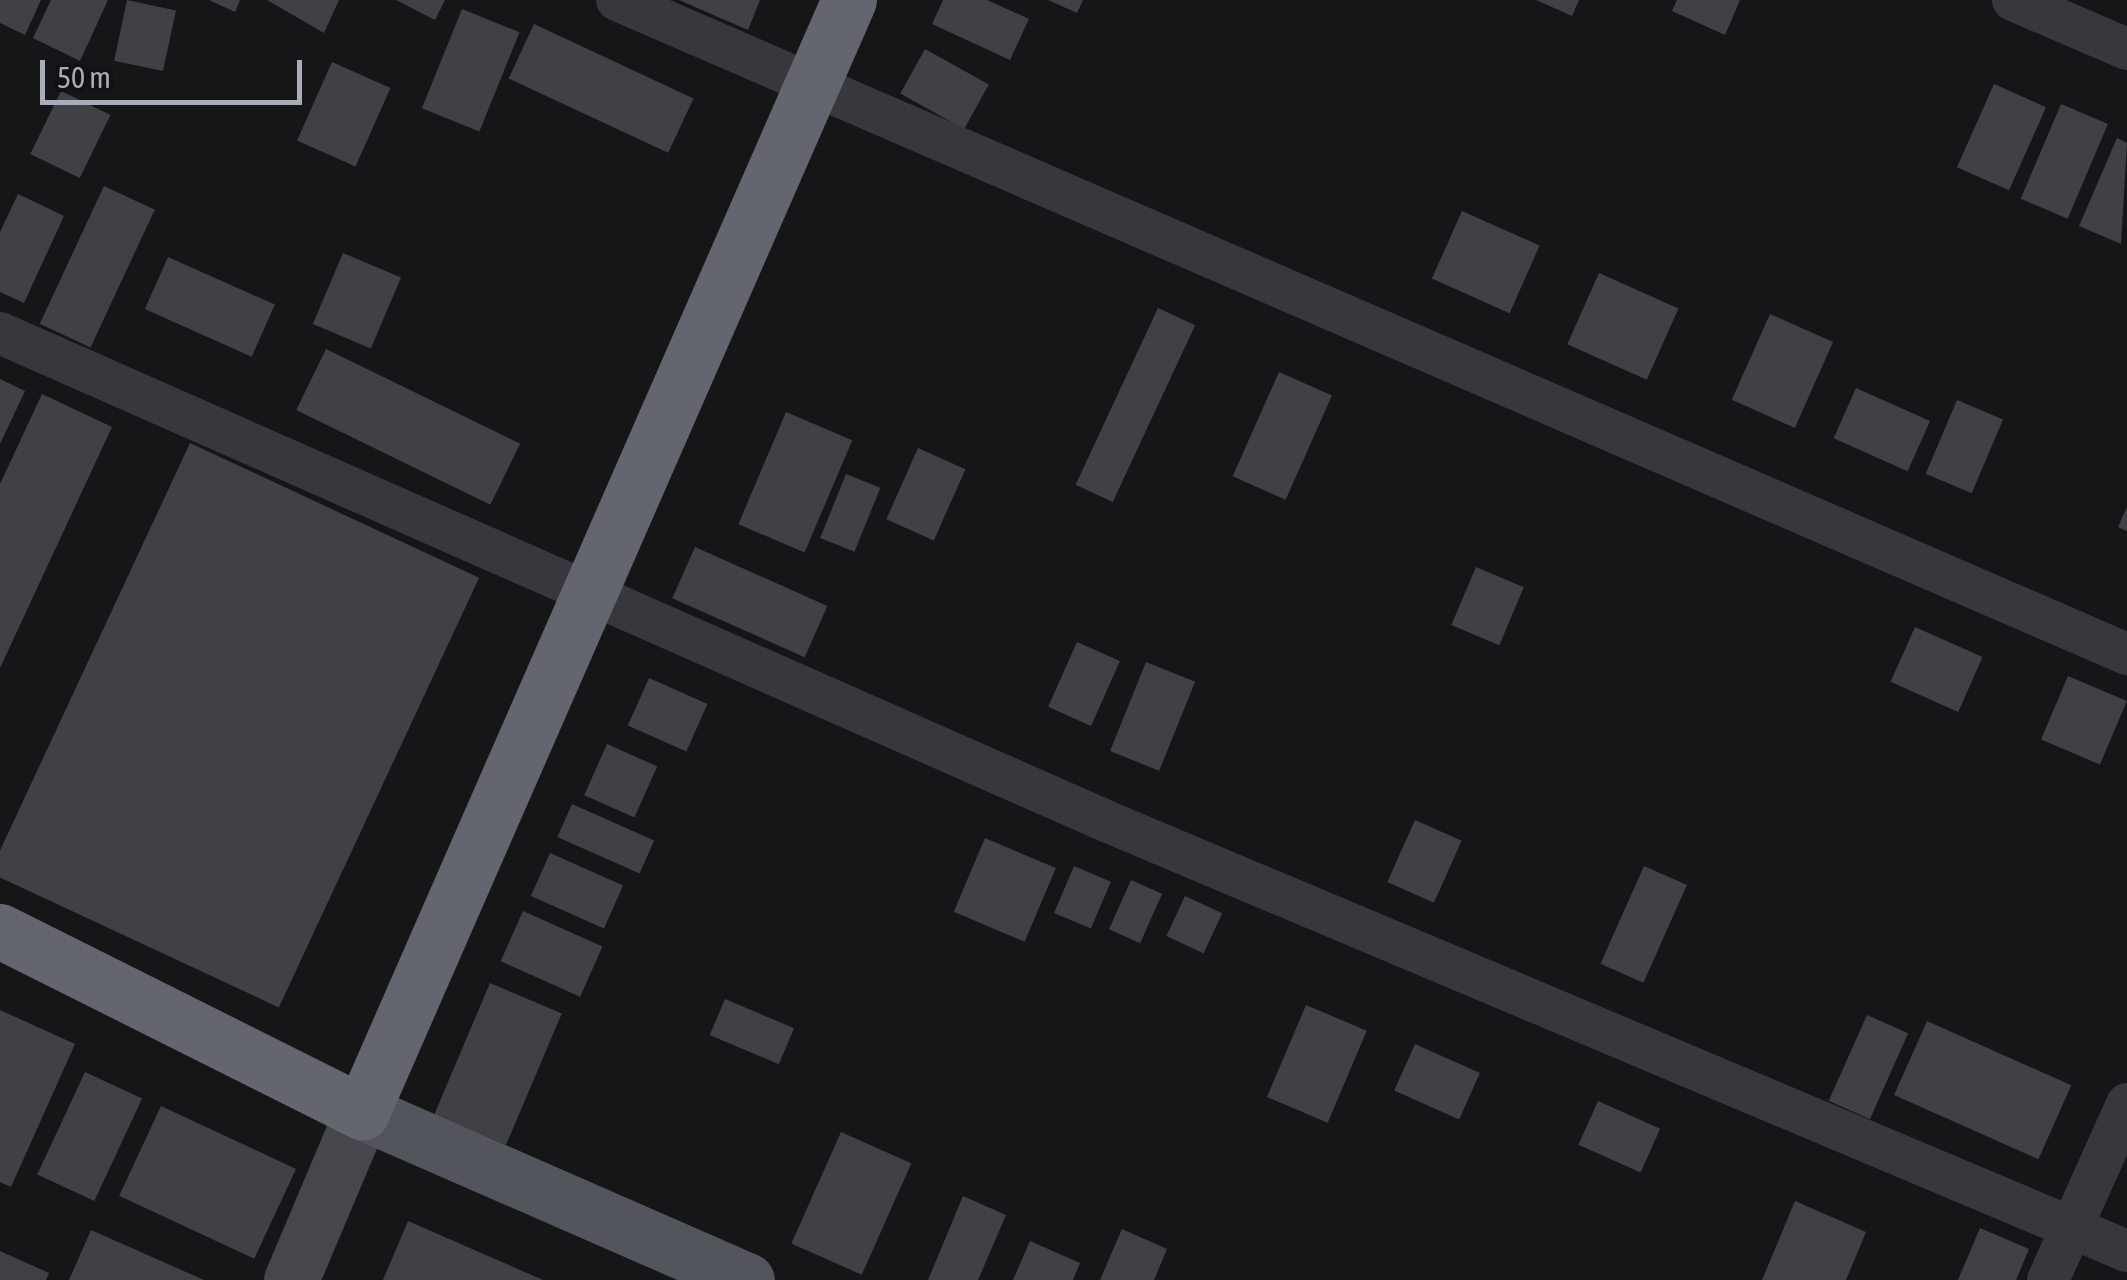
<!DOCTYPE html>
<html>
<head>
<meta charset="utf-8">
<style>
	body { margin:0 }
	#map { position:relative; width:2127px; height:1280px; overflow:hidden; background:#161618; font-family:"Asap Condensed",sans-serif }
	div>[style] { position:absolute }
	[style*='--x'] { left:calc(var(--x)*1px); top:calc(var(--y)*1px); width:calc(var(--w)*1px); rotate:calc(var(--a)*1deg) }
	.building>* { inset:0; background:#404145; transform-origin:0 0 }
	.street>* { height:42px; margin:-21px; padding:0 21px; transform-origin:21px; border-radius:21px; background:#37383d }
	.secondary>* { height:55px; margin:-27.5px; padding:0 27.5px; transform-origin:27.5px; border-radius:27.5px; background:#45474d }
	.primary>* { height:55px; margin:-27.5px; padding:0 27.5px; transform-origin:27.5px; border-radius:27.5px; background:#53555c }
	.highway>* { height:55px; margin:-27.5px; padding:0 27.5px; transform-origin:27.5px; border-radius:27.5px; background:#63666e }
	span { translate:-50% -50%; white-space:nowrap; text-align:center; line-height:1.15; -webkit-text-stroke:8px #111113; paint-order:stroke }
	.scale { position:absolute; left:40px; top:60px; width:262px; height:45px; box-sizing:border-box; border:5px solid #a8adb8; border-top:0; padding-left:12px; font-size:30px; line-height:35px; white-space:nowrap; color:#a8adb8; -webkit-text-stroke:8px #111113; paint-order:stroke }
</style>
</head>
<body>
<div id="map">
	<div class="building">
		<i style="clip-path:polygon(0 0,41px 0,25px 35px,0 23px)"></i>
		<i style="clip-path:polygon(51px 0,108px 0,80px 61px,33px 38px)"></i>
		<i style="left:127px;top:0;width:50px;height:62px;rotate:12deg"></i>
		<i style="clip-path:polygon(209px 0,240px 0,235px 12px)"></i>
		<i style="clip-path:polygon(267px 0,339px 0,324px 33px)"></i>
		<i style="clip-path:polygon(396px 0,445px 0,435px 20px)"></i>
		<i style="clip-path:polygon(679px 0,760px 0,748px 30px)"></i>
		<i style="clip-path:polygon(943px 0,987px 0,1029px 19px,1010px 60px,932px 24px)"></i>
		<i style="clip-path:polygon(1048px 0,1083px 0,1077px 13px)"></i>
		<i style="clip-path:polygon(1536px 0,1579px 0,1572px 16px)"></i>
		<i style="clip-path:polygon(1677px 0,1740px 0,1725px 35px,1672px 11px)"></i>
		<i style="left:462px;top:9px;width:62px;height:107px;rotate:22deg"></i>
		<i style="left:534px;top:24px;width:176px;height:60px;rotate:25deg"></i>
		<i style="left:925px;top:49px;width:73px;height:51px;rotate:29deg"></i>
		<i style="left:332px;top:62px;width:64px;height:86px;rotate:24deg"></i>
		<i style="left:1994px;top:84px;width:57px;height:91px;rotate:24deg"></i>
		<i style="left:61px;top:91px;width:55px;height:70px;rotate:26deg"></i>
		<i style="left:2061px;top:104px;width:51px;height:103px;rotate:23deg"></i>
		<i style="clip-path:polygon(2117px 138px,2127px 143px,2121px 244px,2079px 226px)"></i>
		<i style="left:104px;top:186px;width:56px;height:152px;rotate:25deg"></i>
		<i style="clip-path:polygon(18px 194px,64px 216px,24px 303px,0 292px,0 232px)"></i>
		<i style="left:1462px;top:211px;width:85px;height:74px;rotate:24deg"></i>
		<i style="left:343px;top:253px;width:63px;height:77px;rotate:23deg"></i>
		<i style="left:168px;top:257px;width:117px;height:57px;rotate:24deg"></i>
		<i style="left:1599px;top:273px;width:87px;height:78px;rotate:24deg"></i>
		<i style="left:1158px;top:308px;width:41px;height:195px;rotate:25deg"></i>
		<i style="left:1770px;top:314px;width:69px;height:94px;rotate:24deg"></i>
		<i style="left:326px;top:349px;width:216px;height:68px;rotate:26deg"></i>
		<i style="left:1279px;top:372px;width:58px;height:114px;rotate:24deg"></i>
		<i style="clip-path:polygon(0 379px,25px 391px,0 444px)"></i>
		<i style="left:1856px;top:388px;width:81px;height:55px;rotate:24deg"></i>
		<i style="clip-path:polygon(42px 394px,112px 427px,0 668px,0 484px)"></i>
		<i style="left:1957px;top:400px;width:50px;height:80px;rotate:23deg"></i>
		<i style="left:786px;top:412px;width:72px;height:122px;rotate:23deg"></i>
		<i style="left:190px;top:443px;width:319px;height:474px;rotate:25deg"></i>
		<i style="left:918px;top:448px;width:52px;height:78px;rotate:24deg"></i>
		<i style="left:846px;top:474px;width:37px;height:69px;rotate:22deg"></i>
		<i style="clip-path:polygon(2127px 507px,2127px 531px,2118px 527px)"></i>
		<i style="left:695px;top:547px;width:145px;height:56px;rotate:24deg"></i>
		<i style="left:1476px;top:567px;width:52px;height:63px;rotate:23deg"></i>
		<i style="left:1915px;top:627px;width:74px;height:60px;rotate:24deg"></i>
		<i style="left:1077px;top:642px;width:47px;height:71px;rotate:24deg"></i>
		<i style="left:1146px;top:662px;width:53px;height:96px;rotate:22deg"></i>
		<i style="left:2068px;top:676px;width:64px;height:69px;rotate:23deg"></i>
		<i style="left:649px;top:678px;width:64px;height:52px;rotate:24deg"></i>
		<i style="left:607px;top:744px;width:55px;height:56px;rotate:24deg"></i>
		<i style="left:572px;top:804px;width:90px;height:36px;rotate:24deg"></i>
		<i style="left:1415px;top:820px;width:51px;height:68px;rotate:24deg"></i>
		<i style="left:985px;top:838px;width:77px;height:80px;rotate:23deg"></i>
		<i style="left:550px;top:853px;width:80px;height:47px;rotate:24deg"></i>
		<i style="left:1074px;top:866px;width:40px;height:51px;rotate:23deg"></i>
		<i style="left:1644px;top:866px;width:47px;height:107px;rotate:24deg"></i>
		<i style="left:1131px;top:880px;width:34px;height:54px;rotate:24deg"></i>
		<i style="left:1185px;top:896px;width:41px;height:44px;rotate:25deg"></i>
		<i style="left:523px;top:911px;width:87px;height:55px;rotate:24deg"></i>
		<i style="left:490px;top:983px;width:78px;height:143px;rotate:23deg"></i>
		<i style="left:725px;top:999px;width:75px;height:39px;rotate:23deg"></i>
		<i style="left:1306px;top:1005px;width:66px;height:100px;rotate:23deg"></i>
		<i style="clip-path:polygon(0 1010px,75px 1044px,11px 1187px,0 1182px)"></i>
		<i style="left:1867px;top:1015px;width:45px;height:94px;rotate:24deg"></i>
		<i style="left:1927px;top:1021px;width:158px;height:81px;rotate:24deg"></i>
		<i style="left:1415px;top:1044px;width:71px;height:51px;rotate:24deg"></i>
		<i style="left:85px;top:1072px;width:63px;height:113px;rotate:25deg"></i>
		<i style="left:1598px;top:1101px;width:68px;height:48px;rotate:24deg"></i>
		<i style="left:161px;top:1106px;width:149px;height:99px;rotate:25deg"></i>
		<i style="left:841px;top:1132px;width:77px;height:122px;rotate:24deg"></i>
		<i style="clip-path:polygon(963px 1196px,1006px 1215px,978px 1280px,928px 1280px)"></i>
		<i style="clip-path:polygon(1795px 1201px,1866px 1232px,1846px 1280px,1762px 1280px)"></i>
		<i style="clip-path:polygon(408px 1221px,543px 1280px,383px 1280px)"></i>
		<i style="clip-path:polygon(1980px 1228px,2029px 1249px,2016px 1280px,1958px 1280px)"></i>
		<i style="clip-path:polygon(1122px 1229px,1167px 1249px,1154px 1280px,1100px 1280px)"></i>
		<i style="clip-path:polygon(91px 1230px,204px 1280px,69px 1280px)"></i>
		<i style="clip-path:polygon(1030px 1241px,1080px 1263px,1073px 1280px,1013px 1280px)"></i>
		<i style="clip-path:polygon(0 1251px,49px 1273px,46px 1280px,0 1280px)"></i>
	</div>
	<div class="street">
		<i style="--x:617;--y:0;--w:1646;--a:23.42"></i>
		<i style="--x:2013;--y:0;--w:124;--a:23.3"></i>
		<i style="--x:0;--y:333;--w:1209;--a:23.81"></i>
		<i style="--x:1106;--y:821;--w:1108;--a:22.84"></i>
		<i style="--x:2048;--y:1280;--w:193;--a:-65.8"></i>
	</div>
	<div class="secondary">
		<i style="--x:291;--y:1280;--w:182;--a:-67.1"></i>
	</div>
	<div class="primary">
		<i style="--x:362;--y:1112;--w:420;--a:23.6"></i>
	</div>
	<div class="highway">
		<i style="--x:0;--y:931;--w:405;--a:26.6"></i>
		<i style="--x:362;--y:1112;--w:1214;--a:-66.35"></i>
	</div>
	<div class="scale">50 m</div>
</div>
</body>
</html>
